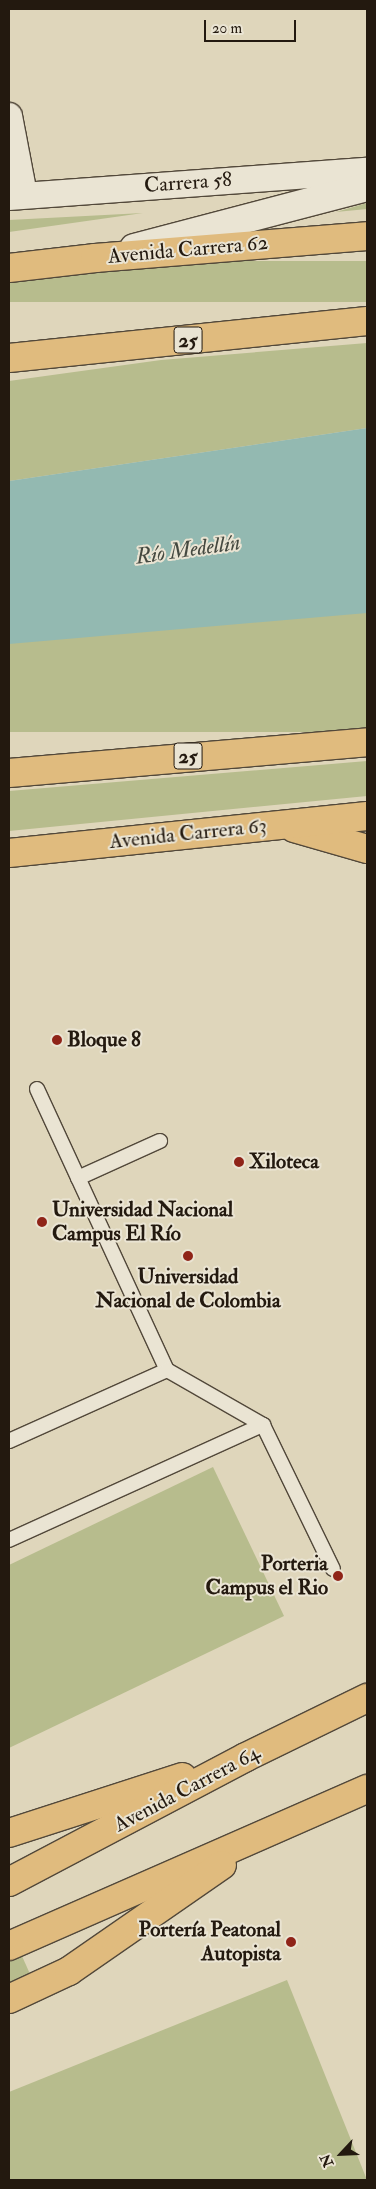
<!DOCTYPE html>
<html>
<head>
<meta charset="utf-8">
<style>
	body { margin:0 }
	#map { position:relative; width:376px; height:2189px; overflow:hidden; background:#dfd6bb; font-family:"IM FELL Double Pica",serif }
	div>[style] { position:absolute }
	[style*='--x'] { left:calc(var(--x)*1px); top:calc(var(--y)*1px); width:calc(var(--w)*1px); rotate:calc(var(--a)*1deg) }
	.green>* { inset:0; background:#b7bc8d; transform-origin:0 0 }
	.water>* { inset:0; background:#93b9b1 }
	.roads { filter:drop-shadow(1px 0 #52483a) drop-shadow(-1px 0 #52483a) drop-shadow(0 1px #52483a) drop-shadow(0 -1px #52483a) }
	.lane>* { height:14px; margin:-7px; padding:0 7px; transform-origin:7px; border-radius:7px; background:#eae4d3 }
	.street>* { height:26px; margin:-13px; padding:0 13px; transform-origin:13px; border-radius:13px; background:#eae4d3 }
	.secondary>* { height:28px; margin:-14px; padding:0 14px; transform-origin:14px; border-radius:14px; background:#eae4d3 }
	.primary>* { height:28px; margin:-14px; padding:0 14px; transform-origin:14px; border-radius:14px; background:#e0bb7e }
	.highway>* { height:28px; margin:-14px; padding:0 14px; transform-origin:14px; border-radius:14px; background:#e0bb7e }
	.dots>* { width:14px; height:14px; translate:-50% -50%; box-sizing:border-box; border:2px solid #eae4d3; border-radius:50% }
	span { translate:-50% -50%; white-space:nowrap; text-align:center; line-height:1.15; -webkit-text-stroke:4px #eae4d3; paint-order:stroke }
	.shield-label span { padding:1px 4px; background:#eae4d3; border:1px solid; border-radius:4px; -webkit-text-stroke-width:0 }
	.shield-label { font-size:20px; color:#23190f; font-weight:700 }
	.street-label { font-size:21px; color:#23190f }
	.poi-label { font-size:21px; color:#23190f; font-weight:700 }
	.left { translate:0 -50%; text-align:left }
	.right { translate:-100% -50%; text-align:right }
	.water-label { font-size:22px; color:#454940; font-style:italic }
	.frame { position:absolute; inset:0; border:10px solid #23190f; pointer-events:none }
	.north { position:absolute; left:316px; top:2129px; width:50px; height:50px; -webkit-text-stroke:4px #eae4d3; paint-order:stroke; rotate:245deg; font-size:14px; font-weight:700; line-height:20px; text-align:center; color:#23190f }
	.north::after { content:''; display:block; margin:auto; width:18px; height:22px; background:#23190f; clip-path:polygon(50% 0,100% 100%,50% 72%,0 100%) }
	.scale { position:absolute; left:204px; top:20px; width:92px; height:22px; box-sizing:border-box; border:2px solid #23190f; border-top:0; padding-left:6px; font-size:15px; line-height:18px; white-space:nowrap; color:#23190f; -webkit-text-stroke:4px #eae4d3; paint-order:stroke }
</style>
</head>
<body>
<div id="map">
	<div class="green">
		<i style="clip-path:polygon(367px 203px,367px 209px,336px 212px)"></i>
		<i style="clip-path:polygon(143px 213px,9px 232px,9px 220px)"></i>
		<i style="left:367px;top:261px;width:41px;height:360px;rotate:90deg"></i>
		<i style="clip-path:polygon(367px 343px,367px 428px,9px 481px,9px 381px,161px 360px)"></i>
		<i style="left:367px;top:613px;width:119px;height:359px;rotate:90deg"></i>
		<i style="clip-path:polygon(367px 761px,367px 796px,9px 831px,9px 791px)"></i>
		<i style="clip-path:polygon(213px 1467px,284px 1616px,9px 1748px,9px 1565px)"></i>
		<i style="clip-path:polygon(9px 1927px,30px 1974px,9px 1984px)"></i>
		<i style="clip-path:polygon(287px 1980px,367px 2180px,9px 2180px,9px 2092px)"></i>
	</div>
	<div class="water">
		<i style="clip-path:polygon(367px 428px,367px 613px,9px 644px,9px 481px)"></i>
	</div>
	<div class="roads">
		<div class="lane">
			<i style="--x:37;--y:1089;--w:310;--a:65.2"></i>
			<i style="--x:78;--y:1178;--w:90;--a:-24.3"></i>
			<i style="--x:9;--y:1441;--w:173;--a:-24.2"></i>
			<i style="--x:167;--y:1370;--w:111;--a:29.8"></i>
			<i style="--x:263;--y:1425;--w:160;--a:64.1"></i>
			<i style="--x:9;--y:1540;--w:279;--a:-24.4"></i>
		</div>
		<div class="street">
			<i style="--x:9;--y:116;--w:80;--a:79.2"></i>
			<i style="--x:9;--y:197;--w:359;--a:-4.2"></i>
		</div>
		<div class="secondary">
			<i style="--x:134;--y:248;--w:241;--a:-14.7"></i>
		</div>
		<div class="primary">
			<i style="--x:9;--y:1833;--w:182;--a:-17.9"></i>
			<i style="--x:9;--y:1882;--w:268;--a:-27.8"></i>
			<i style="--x:246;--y:1757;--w:135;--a:-26"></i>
			<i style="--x:9;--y:1946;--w:391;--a:-23.7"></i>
			<i style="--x:9;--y:1999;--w:66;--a:-25"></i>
			<i style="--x:69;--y:1971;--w:186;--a:-34.7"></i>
		</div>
		<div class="highway">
			<i style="--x:9;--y:268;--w:87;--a:-6.6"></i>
			<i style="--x:95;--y:258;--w:273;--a:-4.6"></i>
			<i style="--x:9;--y:358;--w:360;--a:-5.9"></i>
			<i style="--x:9;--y:773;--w:359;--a:-4.9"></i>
			<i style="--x:294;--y:828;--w:76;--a:16"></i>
			<i style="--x:9;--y:853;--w:360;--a:-5.9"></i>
		</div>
	</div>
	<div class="dots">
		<i style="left:57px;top:1040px;background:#8f2418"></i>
		<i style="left:239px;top:1162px;background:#8f2418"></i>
		<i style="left:42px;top:1222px;background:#8f2418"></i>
		<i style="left:188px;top:1256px;background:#8f2418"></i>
		<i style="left:338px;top:1576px;background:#8f2418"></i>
		<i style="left:291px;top:1942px;background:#8f2418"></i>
	</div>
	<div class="shield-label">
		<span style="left:188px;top:340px">25</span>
		<span style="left:188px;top:756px">25</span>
	</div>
	<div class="street-label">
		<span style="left:188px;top:183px;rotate:-4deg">Carrera 58</span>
		<span style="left:188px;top:250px;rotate:-5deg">Avenida Carrera 62</span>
		<span style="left:188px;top:834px;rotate:-6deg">Avenida Carrera 63</span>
		<span style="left:187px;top:1789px;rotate:-28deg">Avenida Carrera 64</span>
	</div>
	<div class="poi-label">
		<span class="left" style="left:67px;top:1040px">Bloque 8</span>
		<span class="left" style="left:249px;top:1162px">Xiloteca</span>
		<span class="left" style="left:52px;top:1222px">Universidad Nacional<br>Campus El Río</span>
		<span style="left:188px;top:1289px">Universidad<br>Nacional de Colombia</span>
		<span class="right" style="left:328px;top:1576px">Porteria<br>Campus el Rio</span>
		<span class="right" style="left:281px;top:1942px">Portería Peatonal<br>Autopista</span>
	</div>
	<div class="water-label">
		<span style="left:188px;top:550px;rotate:-8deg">Río Medellín</span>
	</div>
	<div class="frame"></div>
	<div class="north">N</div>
	<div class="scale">20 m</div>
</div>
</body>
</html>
